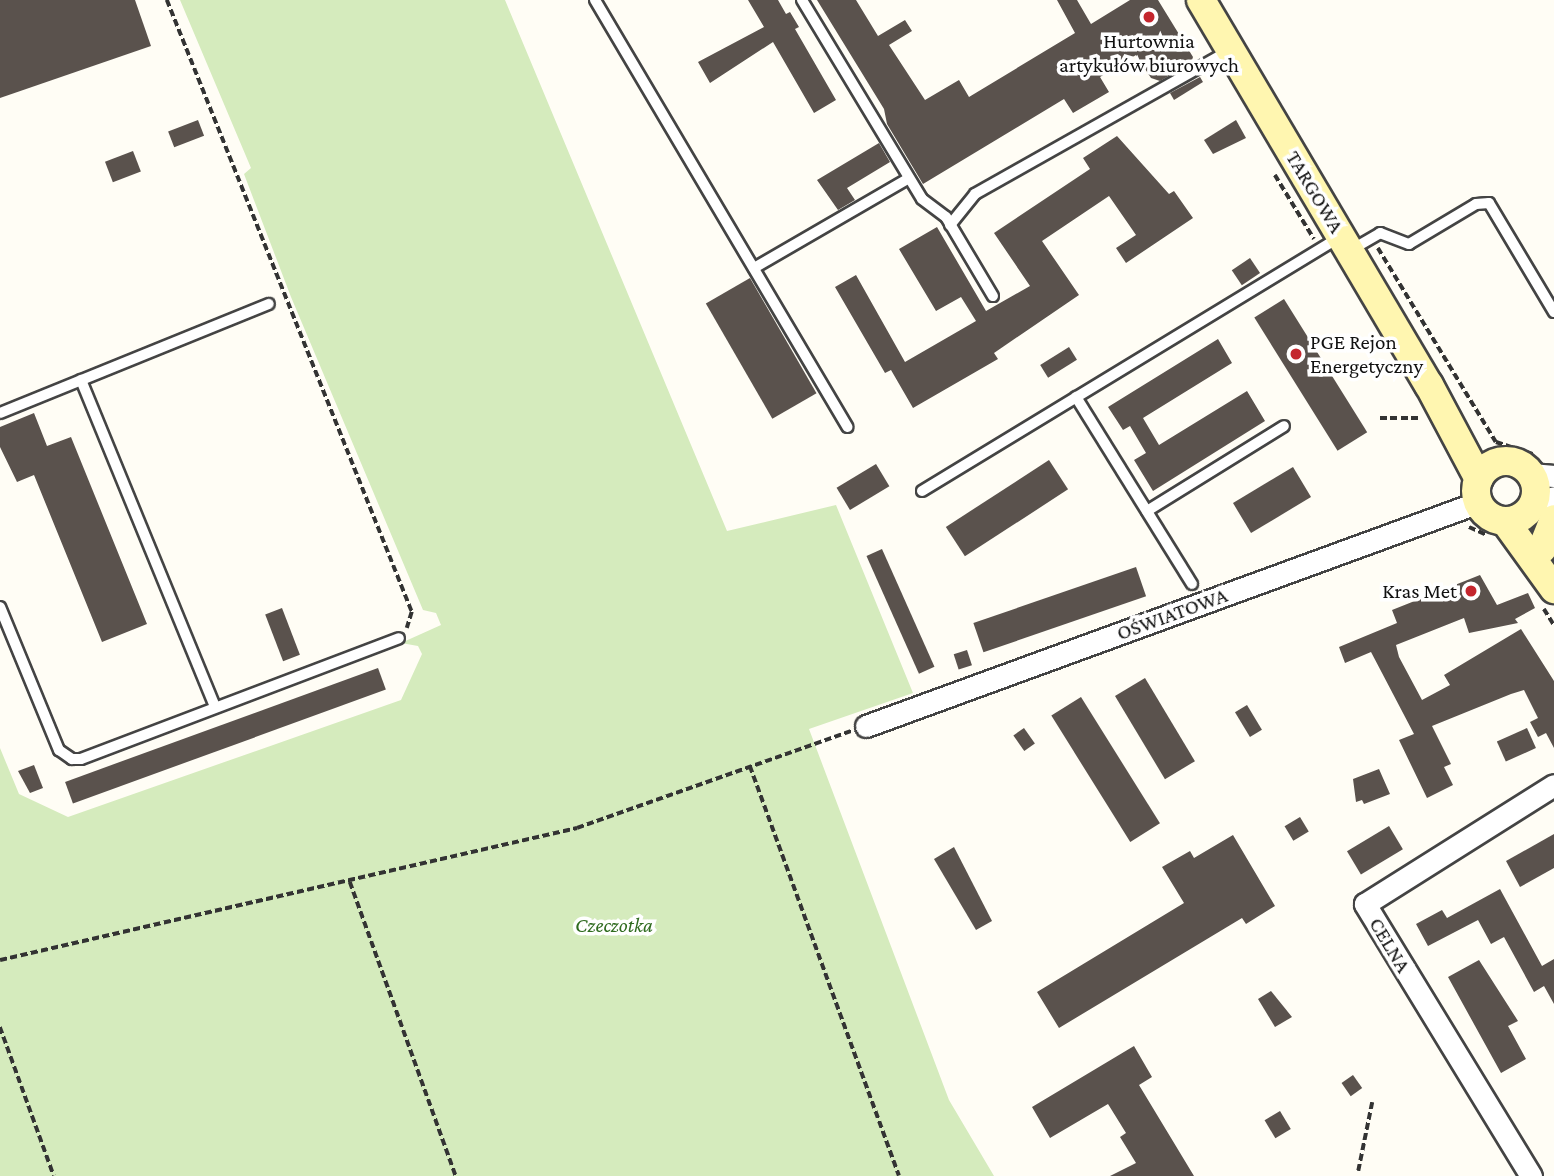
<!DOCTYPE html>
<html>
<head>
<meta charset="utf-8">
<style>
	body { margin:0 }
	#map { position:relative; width:1554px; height:1176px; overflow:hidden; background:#fffdf5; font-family:"Crimson Pro",serif }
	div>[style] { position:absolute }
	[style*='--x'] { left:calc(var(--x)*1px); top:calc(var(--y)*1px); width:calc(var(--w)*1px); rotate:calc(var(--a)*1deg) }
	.green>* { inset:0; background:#d5ebbd }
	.building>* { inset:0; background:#5a524d; transform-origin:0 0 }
	.path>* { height:3.5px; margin-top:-1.75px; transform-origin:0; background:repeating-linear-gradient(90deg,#333 0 7px,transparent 0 10.5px) }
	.roads { filter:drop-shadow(2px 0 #444) drop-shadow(-2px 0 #444) drop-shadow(0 2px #444) drop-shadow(0 -2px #444) }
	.lane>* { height:10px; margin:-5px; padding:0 5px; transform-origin:5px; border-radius:5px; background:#fff }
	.street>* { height:21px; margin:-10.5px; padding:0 10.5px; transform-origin:10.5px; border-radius:10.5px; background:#fff }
	.secondary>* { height:28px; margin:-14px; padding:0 14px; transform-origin:14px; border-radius:14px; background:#fff6b0 }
	.secondary>.ring { margin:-14px; padding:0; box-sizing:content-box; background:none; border:28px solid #fff6b0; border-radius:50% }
	.dots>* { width:19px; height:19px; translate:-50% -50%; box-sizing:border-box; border:4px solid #fff; border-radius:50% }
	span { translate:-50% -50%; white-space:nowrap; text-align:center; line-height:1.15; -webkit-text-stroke:7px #fff; paint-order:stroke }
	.poi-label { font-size:21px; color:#111 }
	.left { translate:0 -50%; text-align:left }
	.right { translate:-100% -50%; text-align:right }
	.street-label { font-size:21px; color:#111 }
	.park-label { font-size:21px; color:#2f6b1f; font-style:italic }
</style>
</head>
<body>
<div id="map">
	<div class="green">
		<i style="clip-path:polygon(180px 0,505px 0,727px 531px,836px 505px,913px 693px,809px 729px,949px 1100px,994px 1176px,0 1176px,0 748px,19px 794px,68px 817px,401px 700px,422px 654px,418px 646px,401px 643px,441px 625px,436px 613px,423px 610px,291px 297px,244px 174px,251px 168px)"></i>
	</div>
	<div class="building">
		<i style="clip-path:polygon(0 0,135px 0,151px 46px,0 98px)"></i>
		<i style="clip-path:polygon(748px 0,778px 0,786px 14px,790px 12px,799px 27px,795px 29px,836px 100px,814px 113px,773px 42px,710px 83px,698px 62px,764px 27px)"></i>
		<i style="clip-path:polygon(817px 0,856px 0,878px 36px,905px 20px,912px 31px,889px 45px,925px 100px,959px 80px,969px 97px,1075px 33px,1057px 0,1077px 0,1091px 24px,1130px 0,1158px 0,1193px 57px,1191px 63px,1160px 81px,1151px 78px,1136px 55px,1100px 77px,1109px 92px,1073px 113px,1064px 99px,923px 184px,887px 124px,884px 109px)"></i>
		<i style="clip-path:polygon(1200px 77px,1203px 82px,1174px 100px,1170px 93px)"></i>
		<i style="left:198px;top:120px;width:17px;height:32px;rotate:69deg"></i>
		<i style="clip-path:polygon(1236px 120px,1246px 138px,1213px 154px,1204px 140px)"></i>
		<i style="clip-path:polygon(1117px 136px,1169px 194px,1174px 191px,1193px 218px,1126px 263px,1116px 248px,1136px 235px,1109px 196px,1042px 241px,1079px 295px,994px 353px,998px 359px,913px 408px,891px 370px,885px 373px,835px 287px,856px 275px,905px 362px,976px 321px,961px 297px,936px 311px,899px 249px,937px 227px,986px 311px,1030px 286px,994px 233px,1090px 169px,1083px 158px)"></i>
		<i style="clip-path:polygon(879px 143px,890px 162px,847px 188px,855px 200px,838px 210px,817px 180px)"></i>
		<i style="left:133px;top:151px;width:22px;height:30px;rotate:69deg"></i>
		<i style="left:1250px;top:258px;width:18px;height:22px;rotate:56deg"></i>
		<i style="left:750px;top:278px;width:133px;height:51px;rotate:60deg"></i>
		<i style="left:1284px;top:299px;width:157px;height:35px;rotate:58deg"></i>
		<i style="clip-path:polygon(1218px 339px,1232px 363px,1143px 418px,1159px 445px,1247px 391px,1265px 421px,1153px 491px,1134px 460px,1146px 453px,1130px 426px,1123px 430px,1108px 407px)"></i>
		<i style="left:1069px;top:347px;width:15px;height:34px;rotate:58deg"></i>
		<i style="clip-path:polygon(34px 413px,47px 446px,71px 437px,147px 624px,102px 642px,34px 475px,17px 482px,0 447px,0 427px)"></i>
		<i style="left:1049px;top:460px;width:35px;height:123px;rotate:57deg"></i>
		<i style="left:876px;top:464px;width:26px;height:46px;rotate:59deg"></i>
		<i style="left:1293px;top:467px;width:35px;height:70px;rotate:59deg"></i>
		<i style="left:882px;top:549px;width:129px;height:17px;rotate:66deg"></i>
		<i style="left:1136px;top:567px;width:31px;height:172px;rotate:71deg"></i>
		<i style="clip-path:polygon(1480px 575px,1497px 605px,1528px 593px,1535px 608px,1515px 619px,1518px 623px,1469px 633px,1464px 618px,1396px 645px,1399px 657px,1422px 700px,1450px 685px,1444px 675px,1521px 629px,1554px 681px,1554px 748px,1546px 733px,1538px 737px,1530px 722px,1538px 718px,1524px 690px,1511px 694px,1432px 726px,1451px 764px,1444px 767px,1453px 785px,1427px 798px,1399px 740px,1414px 734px,1371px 652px,1345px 663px,1339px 647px,1397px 623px,1392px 610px)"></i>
		<i style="left:282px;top:608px;width:50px;height:18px;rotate:69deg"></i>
		<i style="left:967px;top:650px;width:16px;height:14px;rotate:72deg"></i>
		<i style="left:378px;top:668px;width:23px;height:333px;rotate:70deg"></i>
		<i style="left:1145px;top:678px;width:97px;height:35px;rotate:59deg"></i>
		<i style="left:1081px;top:697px;width:149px;height:35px;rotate:58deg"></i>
		<i style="left:1247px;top:705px;width:29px;height:14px;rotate:59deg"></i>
		<i style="left:1024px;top:728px;width:19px;height:13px;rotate:55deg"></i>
		<i style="left:1527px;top:728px;width:22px;height:33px;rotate:66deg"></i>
		<i style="clip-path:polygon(34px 765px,43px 788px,30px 793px,18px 771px)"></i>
		<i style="clip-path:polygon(1379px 769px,1390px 794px,1364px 804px,1362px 800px,1356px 802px,1353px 779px)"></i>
		<i style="left:1300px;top:817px;width:17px;height:18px;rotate:59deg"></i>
		<i style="left:1389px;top:826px;width:27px;height:49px;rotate:59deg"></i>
		<i style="clip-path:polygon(1554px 834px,1554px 868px,1520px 887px,1506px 861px)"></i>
		<i style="clip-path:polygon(1233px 835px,1275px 906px,1246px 924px,1242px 918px,1059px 1028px,1037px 992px,1184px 903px,1162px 867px,1190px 851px,1194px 858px)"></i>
		<i style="clip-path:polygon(954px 847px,992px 921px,976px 930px,934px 859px)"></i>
		<i style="clip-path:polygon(1500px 889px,1542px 966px,1554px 959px,1554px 1004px,1544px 986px,1534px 992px,1504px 937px,1491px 944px,1478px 920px,1428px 946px,1416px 924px,1442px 910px,1447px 918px)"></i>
		<i style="clip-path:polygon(1479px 960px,1518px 1021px,1508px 1026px,1526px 1059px,1501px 1073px,1448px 977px)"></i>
		<i style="clip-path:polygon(1271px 991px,1292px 1017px,1275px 1027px,1258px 999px)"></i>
		<i style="clip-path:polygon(1134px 1046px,1152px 1077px,1139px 1085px,1194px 1176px,1110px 1176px,1136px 1163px,1120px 1137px,1126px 1133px,1108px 1104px,1050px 1138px,1032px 1107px)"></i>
		<i style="left:1353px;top:1075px;width:16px;height:14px;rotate:55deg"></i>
		<i style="left:1280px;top:1111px;width:21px;height:18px;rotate:59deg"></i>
	</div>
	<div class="path">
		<i style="--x:167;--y:0;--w:659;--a:68.18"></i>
		<i style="--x:412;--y:612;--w:17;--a:107"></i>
		<i style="--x:1275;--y:175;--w:75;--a:58.6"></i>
		<i style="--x:1378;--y:248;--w:227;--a:58.7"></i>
		<i style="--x:1496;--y:442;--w:39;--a:18"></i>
		<i style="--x:1380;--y:418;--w:40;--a:0"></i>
		<i style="--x:1469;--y:527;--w:20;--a:24"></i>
		<i style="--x:1544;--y:609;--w:19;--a:58"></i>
		<i style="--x:750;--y:766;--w:436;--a:70"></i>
		<i style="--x:350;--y:882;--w:313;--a:70.2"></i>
		<i style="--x:0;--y:960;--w:592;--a:-12.89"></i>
		<i style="--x:577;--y:828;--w:291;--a:-19.5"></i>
		<i style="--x:0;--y:1027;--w:158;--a:70.1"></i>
		<i style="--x:1358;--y:1171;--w:70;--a:-78.5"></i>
	</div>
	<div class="roads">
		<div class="lane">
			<i style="--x:595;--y:0;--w:496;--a:59.4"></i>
			<i style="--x:802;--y:0;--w:232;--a:58.9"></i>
			<i style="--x:922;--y:199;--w:30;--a:37"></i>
			<i style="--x:946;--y:217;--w:92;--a:59.3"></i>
			<i style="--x:950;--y:225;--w:40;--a:-51"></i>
			<i style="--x:975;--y:194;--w:294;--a:-29.4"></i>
			<i style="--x:1351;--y:250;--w:34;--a:-30"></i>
			<i style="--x:1380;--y:233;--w:31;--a:21"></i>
			<i style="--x:1409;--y:244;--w:78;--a:-30.8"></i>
			<i style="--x:1476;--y:204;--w:13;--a:-4"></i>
			<i style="--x:1489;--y:203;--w:127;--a:59.2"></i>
			<i style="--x:754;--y:268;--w:179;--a:-30.1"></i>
			<i style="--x:81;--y:380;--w:353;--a:67.7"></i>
			<i style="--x:1076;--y:397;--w:220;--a:58.2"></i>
			<i style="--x:0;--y:413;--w:290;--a:-22.1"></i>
			<i style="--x:922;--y:491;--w:490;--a:-31.3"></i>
			<i style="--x:1147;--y:511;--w:161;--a:-31.8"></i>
			<i style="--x:0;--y:607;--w:155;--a:67.6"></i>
			<i style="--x:59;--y:750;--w:16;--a:35"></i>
			<i style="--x:72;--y:759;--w:9;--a:0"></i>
			<i style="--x:81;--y:759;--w:340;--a:-20.8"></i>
		</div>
		<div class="street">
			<i style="--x:1531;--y:474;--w:23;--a:5"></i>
			<i style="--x:1533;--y:504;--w:22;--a:-18"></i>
			<i style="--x:866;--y:726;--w:653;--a:-20.07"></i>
			<i style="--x:1531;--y:1176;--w:319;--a:-121.4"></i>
			<i style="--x:1365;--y:904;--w:223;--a:-32.2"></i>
		</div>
		<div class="secondary">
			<i style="--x:1201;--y:0;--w:447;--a:59.4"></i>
			<i style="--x:1429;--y:385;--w:106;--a:62"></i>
			<i class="ring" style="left:1476px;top:461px;width:32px;height:32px"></i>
			<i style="--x:1505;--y:521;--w:84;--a:54.2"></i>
			<i style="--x:1542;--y:549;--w:32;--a:-68"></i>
		</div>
	</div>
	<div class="dots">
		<i style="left:1149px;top:17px;background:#c4262e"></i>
		<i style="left:1296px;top:354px;background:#c4262e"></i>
		<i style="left:1471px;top:591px;background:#c4262e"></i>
	</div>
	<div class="poi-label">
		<span style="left:1149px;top:53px">Hurtownia<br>artykułów biurowych</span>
		<span class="left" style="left:1310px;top:354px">PGE Rejon<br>Energetyczny</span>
		<span class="right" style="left:1457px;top:591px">Kras Met</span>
	</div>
	<div class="street-label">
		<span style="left:1315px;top:192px;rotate:59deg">TARGOWA</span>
		<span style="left:1172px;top:614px;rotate:-20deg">OŚWIATOWA</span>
		<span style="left:1390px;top:945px;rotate:59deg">CELNA</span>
	</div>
	<div class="park-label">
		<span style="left:614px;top:925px">Czeczotka</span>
	</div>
</div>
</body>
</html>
